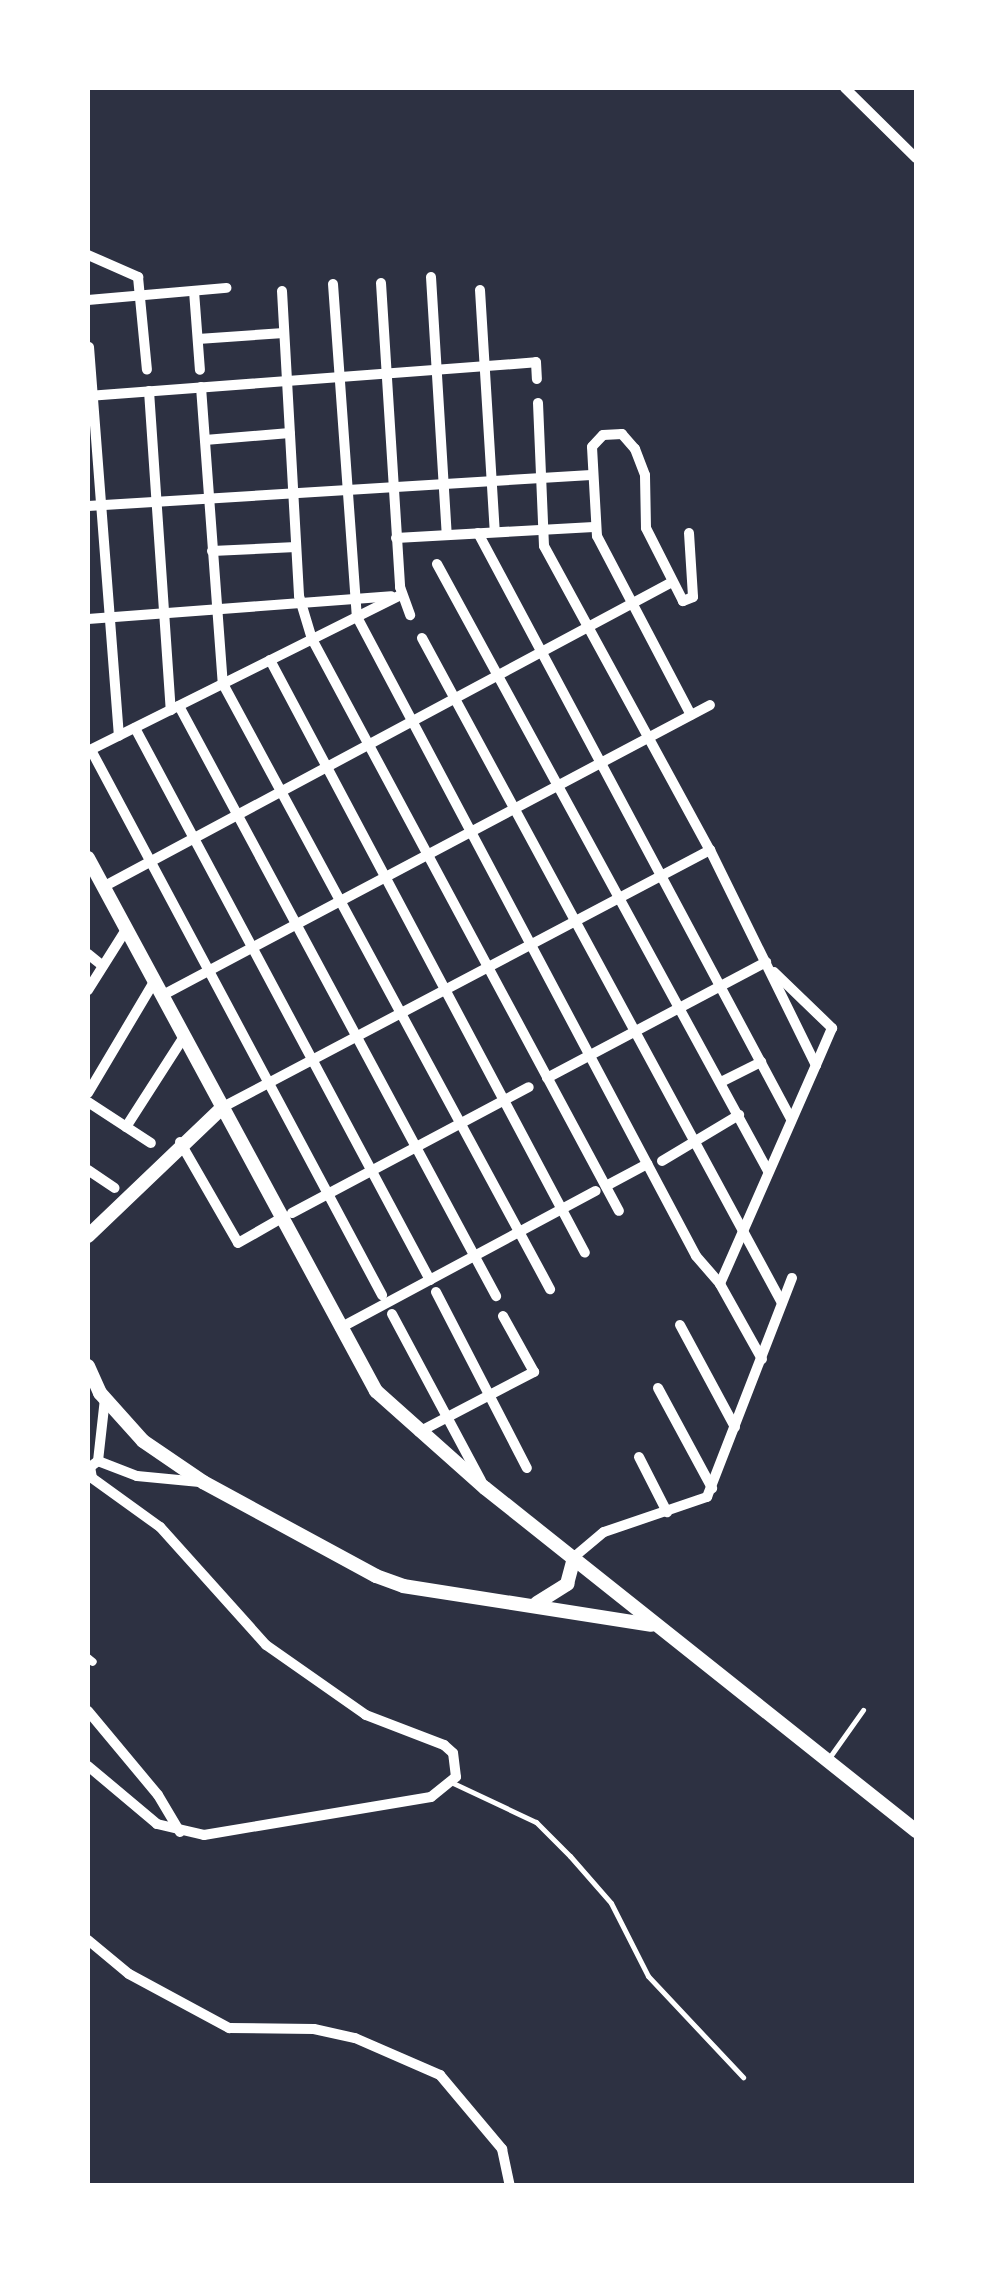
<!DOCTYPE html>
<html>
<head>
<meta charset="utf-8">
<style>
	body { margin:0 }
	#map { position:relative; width:1004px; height:2273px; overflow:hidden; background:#2d3142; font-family:"Space Grotesk",sans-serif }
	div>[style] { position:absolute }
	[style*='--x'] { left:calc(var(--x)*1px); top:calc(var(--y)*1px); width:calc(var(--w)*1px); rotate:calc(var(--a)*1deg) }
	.service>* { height:5px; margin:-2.5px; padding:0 2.5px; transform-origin:2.5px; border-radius:2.5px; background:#fff }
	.pedestrian>* { height:8px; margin:-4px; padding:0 4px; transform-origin:4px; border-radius:4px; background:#fff }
	.minor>* { height:10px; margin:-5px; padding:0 5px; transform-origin:5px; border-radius:5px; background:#fff }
	.secondary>* { height:14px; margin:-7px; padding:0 7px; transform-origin:7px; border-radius:7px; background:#fff }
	span { translate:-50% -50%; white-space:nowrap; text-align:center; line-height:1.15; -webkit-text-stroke:10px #fff; paint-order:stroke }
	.frame { position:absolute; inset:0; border:90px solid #fff; pointer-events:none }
</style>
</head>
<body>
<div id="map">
	<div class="service">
		<i style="--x:829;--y:1758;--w:59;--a:-54.7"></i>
		<i style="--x:453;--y:1783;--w:92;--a:25.2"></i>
		<i style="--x:536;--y:1822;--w:48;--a:45"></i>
		<i style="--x:570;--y:1856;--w:62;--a:48.9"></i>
		<i style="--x:611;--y:1903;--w:82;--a:63.1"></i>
		<i style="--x:648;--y:1976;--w:139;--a:46.8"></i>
	</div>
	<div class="pedestrian">
		<i style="--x:88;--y:1658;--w:6;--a:39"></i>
	</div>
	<div class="minor">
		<i style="--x:845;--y:88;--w:100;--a:44.6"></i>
		<i style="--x:88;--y:255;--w:55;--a:23.7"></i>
		<i style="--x:138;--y:277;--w:93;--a:84.5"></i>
		<i style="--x:431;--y:277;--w:258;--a:86.5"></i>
		<i style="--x:381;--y:283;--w:305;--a:86.4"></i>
		<i style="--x:400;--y:587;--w:30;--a:70"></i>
		<i style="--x:333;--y:284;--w:334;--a:85.9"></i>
		<i style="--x:357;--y:617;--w:723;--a:62.05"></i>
		<i style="--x:696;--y:1256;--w:37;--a:49"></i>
		<i style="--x:720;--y:1284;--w:86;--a:60.8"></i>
		<i style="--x:480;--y:290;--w:242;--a:86.5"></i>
		<i style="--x:194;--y:291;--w:79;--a:85.7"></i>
		<i style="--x:282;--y:291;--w:305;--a:86.8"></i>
		<i style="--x:299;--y:596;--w:45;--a:73.2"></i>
		<i style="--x:312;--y:639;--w:649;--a:61.78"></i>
		<i style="--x:88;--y:300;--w:139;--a:-5"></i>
		<i style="--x:198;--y:339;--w:86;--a:-4"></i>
		<i style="--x:89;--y:347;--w:390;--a:85.6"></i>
		<i style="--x:201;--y:387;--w:298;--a:85.8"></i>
		<i style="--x:223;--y:684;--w:688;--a:61.61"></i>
		<i style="--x:149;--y:391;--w:320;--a:86.1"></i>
		<i style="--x:88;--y:396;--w:449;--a:-4.3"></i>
		<i style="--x:536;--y:362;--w:17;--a:87"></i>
		<i style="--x:538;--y:403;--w:143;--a:87.6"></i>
		<i style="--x:544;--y:546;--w:346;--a:61.4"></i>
		<i style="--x:710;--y:850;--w:240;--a:63.8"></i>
		<i style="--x:816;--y:1065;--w:239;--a:113.7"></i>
		<i style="--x:205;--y:440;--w:85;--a:-4.7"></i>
		<i style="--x:88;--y:506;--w:504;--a:-3.53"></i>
		<i style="--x:478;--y:533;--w:664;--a:61.89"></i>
		<i style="--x:689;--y:533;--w:64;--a:86.4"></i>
		<i style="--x:693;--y:597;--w:11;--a:158"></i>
		<i style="--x:683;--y:601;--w:82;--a:-116.9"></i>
		<i style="--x:646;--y:528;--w:53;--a:-91.1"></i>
		<i style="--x:645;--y:475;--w:28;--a:-111"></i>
		<i style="--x:635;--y:449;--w:20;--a:-131"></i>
		<i style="--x:622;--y:434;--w:19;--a:177"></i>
		<i style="--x:603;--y:435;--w:16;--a:133"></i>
		<i style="--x:592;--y:447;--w:89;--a:86.8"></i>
		<i style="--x:597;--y:536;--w:202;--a:62.3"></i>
		<i style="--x:396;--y:538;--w:198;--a:-3.2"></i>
		<i style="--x:212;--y:551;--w:84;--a:-2.7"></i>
		<i style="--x:437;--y:564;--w:691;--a:61.4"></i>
		<i style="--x:88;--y:619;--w:304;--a:-4.3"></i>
		<i style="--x:422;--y:638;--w:756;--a:61.57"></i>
		<i style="--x:270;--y:660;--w:671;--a:62.02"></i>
		<i style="--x:179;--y:706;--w:670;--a:61.75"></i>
		<i style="--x:135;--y:728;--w:626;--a:61.88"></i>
		<i style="--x:91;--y:750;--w:618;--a:61.9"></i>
		<i style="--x:88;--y:751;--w:350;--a:-26.5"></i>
		<i style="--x:103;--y:887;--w:646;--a:-28.19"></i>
		<i style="--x:88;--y:954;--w:19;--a:39"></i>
		<i style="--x:774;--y:972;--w:81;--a:44"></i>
		<i style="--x:832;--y:1028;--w:40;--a:113.4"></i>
		<i style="--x:88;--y:990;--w:73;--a:-57.8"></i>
		<i style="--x:163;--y:995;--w:619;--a:-27.93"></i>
		<i style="--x:547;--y:1078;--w:248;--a:-27.9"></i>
		<i style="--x:721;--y:1082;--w:45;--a:-26.6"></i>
		<i style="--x:88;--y:1093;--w:131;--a:-59.3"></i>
		<i style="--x:88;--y:1102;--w:75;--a:33.1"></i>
		<i style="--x:223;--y:1107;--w:551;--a:-27.82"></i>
		<i style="--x:126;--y:1127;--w:109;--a:-57.3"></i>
		<i style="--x:180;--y:1142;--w:116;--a:60.1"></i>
		<i style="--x:238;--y:1243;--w:48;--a:-29.7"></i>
		<i style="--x:662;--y:1161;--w:90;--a:-30.9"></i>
		<i style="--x:88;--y:1170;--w:32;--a:34"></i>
		<i style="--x:606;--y:1186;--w:47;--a:-28.2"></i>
		<i style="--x:292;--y:1213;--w:268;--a:-28"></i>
		<i style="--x:436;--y:1292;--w:198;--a:62.7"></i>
		<i style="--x:392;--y:1314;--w:189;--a:61.9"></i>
		<i style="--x:680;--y:1325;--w:116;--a:61.7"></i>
		<i style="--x:340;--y:1328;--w:290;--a:-28.2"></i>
		<i style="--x:658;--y:1388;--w:114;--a:61.6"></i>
		<i style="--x:419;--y:1432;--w:130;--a:-27.6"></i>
		<i style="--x:534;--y:1372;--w:64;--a:-119"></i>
		<i style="--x:639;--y:1457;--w:62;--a:63"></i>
		<i style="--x:98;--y:1461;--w:42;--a:21"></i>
		<i style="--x:137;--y:1476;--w:63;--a:5.4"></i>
		<i style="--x:98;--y:1461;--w:62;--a:-83.6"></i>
		<i style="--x:574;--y:1557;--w:39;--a:-40"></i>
		<i style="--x:604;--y:1532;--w:109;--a:-18.8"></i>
		<i style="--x:707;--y:1497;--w:235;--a:-68.8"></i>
		<i style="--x:88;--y:1711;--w:109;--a:50.2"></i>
		<i style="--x:158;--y:1795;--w:43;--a:59.3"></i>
		<i style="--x:88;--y:1766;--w:90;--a:40"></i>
		<i style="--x:157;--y:1824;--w:48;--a:13.2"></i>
		<i style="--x:204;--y:1835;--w:230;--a:-9.5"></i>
		<i style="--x:431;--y:1797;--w:32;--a:-39"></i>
		<i style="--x:456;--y:1777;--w:24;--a:-97"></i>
		<i style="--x:453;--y:1753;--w:12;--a:-138"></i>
		<i style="--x:444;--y:1745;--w:84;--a:-159"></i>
		<i style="--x:366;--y:1715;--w:122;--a:-145"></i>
		<i style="--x:266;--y:1645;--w:159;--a:-131.9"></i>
		<i style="--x:160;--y:1527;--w:84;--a:-144.2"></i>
		<i style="--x:92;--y:1478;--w:11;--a:-100"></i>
		<i style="--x:90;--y:1467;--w:10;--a:-37"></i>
		<i style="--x:88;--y:1940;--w:53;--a:39.7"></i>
		<i style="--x:129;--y:1974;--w:114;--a:28.4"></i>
		<i style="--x:229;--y:2028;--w:85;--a:0.7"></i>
		<i style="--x:314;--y:2029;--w:42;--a:12.4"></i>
		<i style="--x:355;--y:2038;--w:93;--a:23.5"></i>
		<i style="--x:440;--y:2075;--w:97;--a:50"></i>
		<i style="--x:502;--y:2149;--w:38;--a:78"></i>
	</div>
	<div class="secondary">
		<i style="--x:88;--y:858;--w:606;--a:61.62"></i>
		<i style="--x:376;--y:1391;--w:146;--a:41.7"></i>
		<i style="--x:485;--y:1488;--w:551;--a:38.51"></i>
		<i style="--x:88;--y:1236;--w:187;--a:-43.7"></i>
		<i style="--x:88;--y:1366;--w:30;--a:66"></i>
		<i style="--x:100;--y:1393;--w:64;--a:48.1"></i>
		<i style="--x:143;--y:1441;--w:73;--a:34.3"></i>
		<i style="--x:203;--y:1482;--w:197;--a:28.5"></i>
		<i style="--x:376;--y:1576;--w:29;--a:20"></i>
		<i style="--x:403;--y:1586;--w:251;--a:8.9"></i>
		<i style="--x:537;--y:1603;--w:36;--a:-32"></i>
		<i style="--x:567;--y:1584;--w:28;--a:-75"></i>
	</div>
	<div class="frame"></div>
</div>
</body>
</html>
